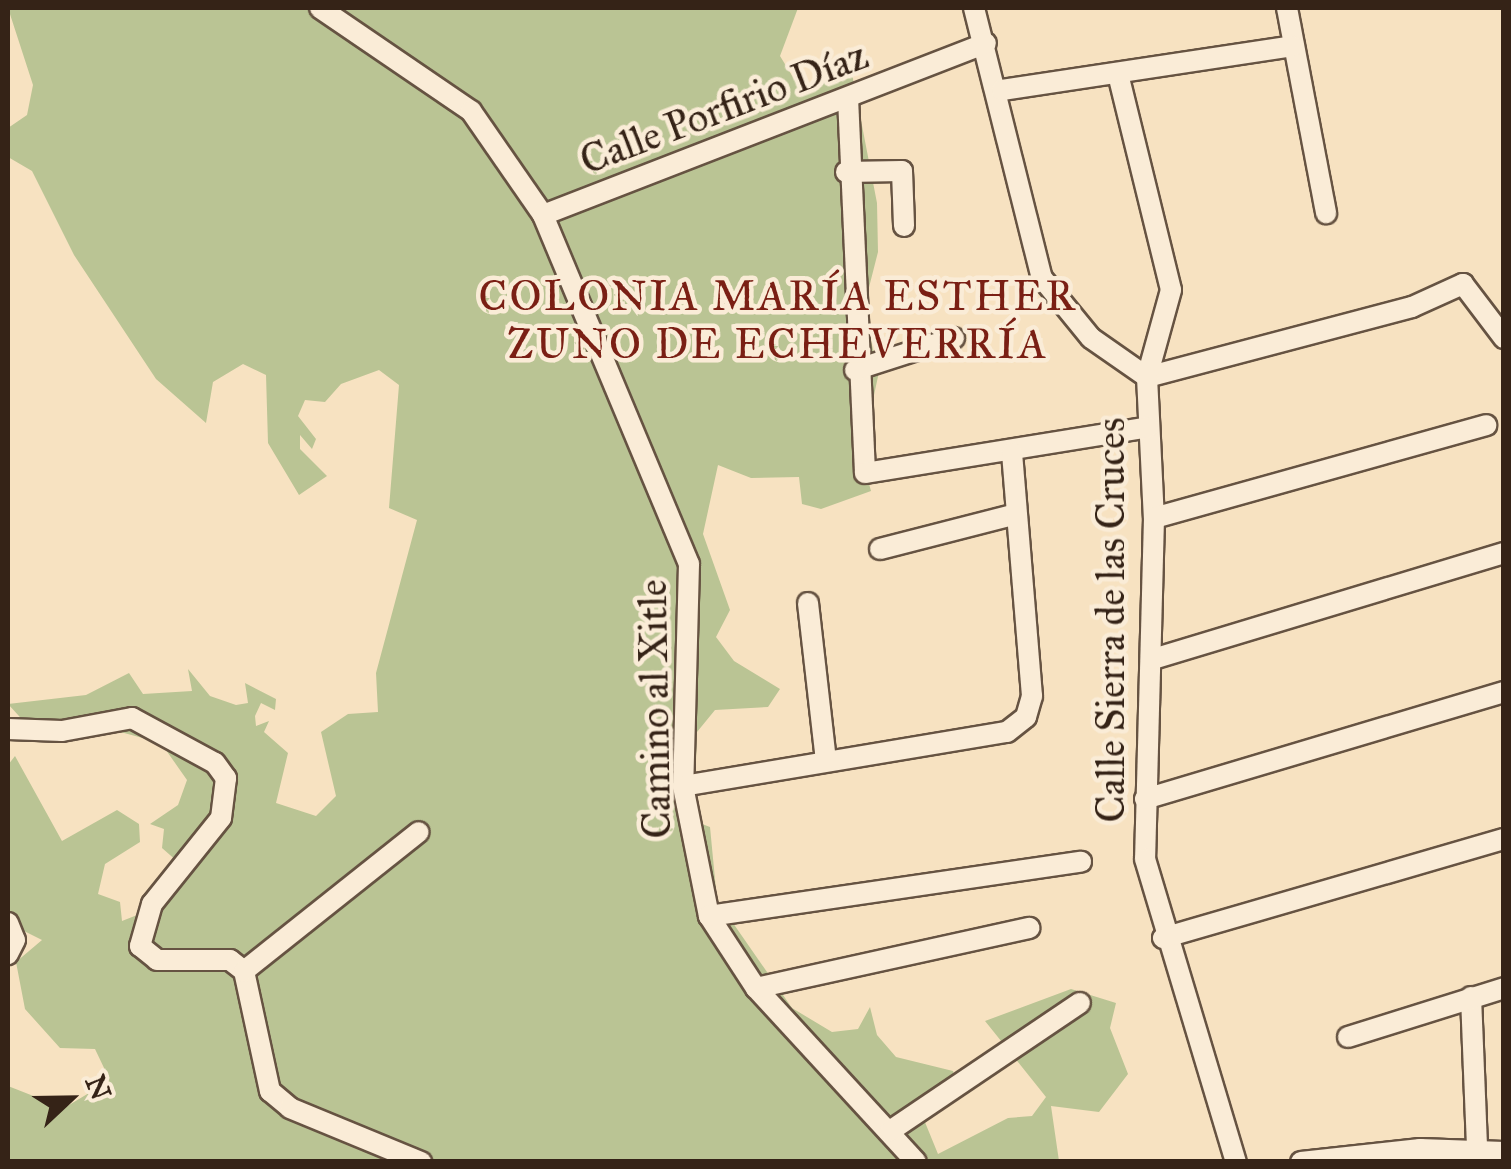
<!DOCTYPE html>
<html>
<head>
<meta charset="utf-8">
<style>
	body { margin:0 }
	#map { position:relative; width:1511px; height:1169px; overflow:hidden; background:#f7e2c1; font-family:"IM FELL Great Primer",serif }
	div>[style] { position:absolute }
	[style*='--x'] { left:calc(var(--x)*1px); top:calc(var(--y)*1px); width:calc(var(--w)*1px); rotate:calc(var(--a)*1deg) }
	.green>* { inset:0; background:#bac494 }
	.roads { filter:drop-shadow(2px 0 #665342) drop-shadow(-2px 0 #665342) drop-shadow(0 2px #665342) drop-shadow(0 -2px #665342) }
	.minor>* { height:20px; margin:-10px; padding:0 10px; transform-origin:10px; border-radius:10px; background:#faecd7 }
	span { translate:-50% -50%; white-space:nowrap; text-align:center; line-height:1.15; -webkit-text-stroke:9px #faecd7; paint-order:stroke }
	.street-label { font-size:40px; color:#352317 }
	.neighbourhood-label { font-size:42px; color:#7a1f14; letter-spacing:2.5px }
	.frame { position:absolute; inset:0; border:10px solid #352317; pointer-events:none }
	.north { position:absolute; left:20px; top:1049px; width:100px; height:100px; -webkit-text-stroke:8px #faecd7; paint-order:stroke; rotate:68deg; font-size:28px; font-weight:700; line-height:40px; text-align:center; color:#352317 }
	.north::after { content:''; display:block; margin:auto; width:35px; height:45px; background:#352317; clip-path:polygon(50% 0,100% 100%,50% 72%,0 100%) }
</style>
</head>
<body>
<div id="map">
	<div class="green">
		<i style="clip-path:polygon(8px 8px,798px 8px,780px 56px,799px 87px,817px 88px,839px 62px,852px 74px,877px 203px,878px 252px,863px 311px,879px 372px,861px 455px,871px 491px,821px 509px,802px 504px,799px 477px,751px 478px,718px 465px,703px 534px,730px 610px,716px 637px,734px 661px,780px 689px,768px 707px,715px 710px,697px 732px,694px 821px,710px 827px,717px 900px,792px 1008px,832px 1032px,858px 1029px,870px 1007px,877px 1035px,896px 1057px,953px 1071px,958px 1086px,920px 1110px,938px 1154px,1008px 1118px,1032px 1116px,1046px 1097px,985px 1021px,1071px 989px,1116px 1003px,1110px 1028px,1128px 1074px,1099px 1112px,1051px 1106px,1059px 1161px,8px 1161px,8px 1086px,64px 1108px,94px 1090px,105px 1070px,95px 1049px,60px 1048px,25px 1009px,16px 962px,42px 940px,8px 923px,8px 765px,15px 756px,62px 841px,117px 810px,139px 824px,140px 842px,105px 864px,98px 894px,120px 902px,122px 921px,165px 904px,178px 862px,162px 848px,164px 829px,150px 824px,178px 805px,187px 780px,161px 743px,80px 721px,29px 727px,8px 704px,86px 695px,129px 673px,143px 694px,192px 691px,188px 669px,210px 696px,236px 705px,248px 703px,245px 683px,276px 699px,275px 710px,261px 703px,255px 716px,256px 726px,269px 721px,264px 732px,288px 753px,276px 803px,316px 816px,336px 796px,321px 732px,348px 714px,378px 712px,376px 673px,417px 520px,389px 508px,399px 385px,379px 370px,341px 384px,325px 402px,305px 400px,298px 416px,316px 439px,312px 449px,300px 435px,300px 449px,327px 476px,299px 495px,268px 443px,266px 375px,243px 364px,213px 382px,206px 423px,156px 379px,74px 255px,32px 171px,8px 157px,8px 128px,27px 115px,33px 85px)"></i>
	</div>
	<div class="roads">
		<div class="minor">
			<i style="--x:320;--y:8;--w:183;--a:34.3"></i>
			<i style="--x:471;--y:111;--w:126;--a:55.3"></i>
			<i style="--x:543;--y:215;--w:378;--a:67.3"></i>
			<i style="--x:689;--y:564;--w:222;--a:91.5"></i>
			<i style="--x:683;--y:786;--w:133;--a:78.7"></i>
			<i style="--x:709;--y:916;--w:86;--a:56.9"></i>
			<i style="--x:756;--y:988;--w:236;--a:47.4"></i>
			<i style="--x:974;--y:8;--w:278;--a:75.9"></i>
			<i style="--x:1042;--y:278;--w:77;--a:50.8"></i>
			<i style="--x:1091;--y:338;--w:68;--a:34.9"></i>
			<i style="--x:1147;--y:377;--w:274;--a:-14.8"></i>
			<i style="--x:1412;--y:307;--w:56;--a:-24.3"></i>
			<i style="--x:1463;--y:284;--w:68;--a:52.8"></i>
			<i style="--x:1287;--y:8;--w:209;--a:79.2"></i>
			<i style="--x:1118;--y:74;--w:222;--a:76.2"></i>
			<i style="--x:1171;--y:290;--w:90;--a:105.4"></i>
			<i style="--x:1147;--y:377;--w:141;--a:87.2"></i>
			<i style="--x:1154;--y:518;--w:341;--a:91.5"></i>
			<i style="--x:1145;--y:859;--w:316;--a:73.3"></i>
			<i style="--x:1002;--y:90;--w:294;--a:-8.6"></i>
			<i style="--x:848;--y:98;--w:375;--a:87.4"></i>
			<i style="--x:865;--y:473;--w:287;--a:-9.2"></i>
			<i style="--x:846;--y:172;--w:56;--a:-1"></i>
			<i style="--x:902;--y:171;--w:55;--a:87.9"></i>
			<i style="--x:543;--y:215;--w:475;--a:-21.2"></i>
			<i style="--x:855;--y:370;--w:104;--a:-17.9"></i>
			<i style="--x:1154;--y:518;--w:345;--a:-15.6"></i>
			<i style="--x:880;--y:549;--w:140;--a:-14.4"></i>
			<i style="--x:808;--y:603;--w:159;--a:83.5"></i>
			<i style="--x:1153;--y:659;--w:367;--a:-16.8"></i>
			<i style="--x:8;--y:729;--w:54;--a:2.1"></i>
			<i style="--x:62;--y:731;--w:71;--a:-10.5"></i>
			<i style="--x:132;--y:718;--w:94;--a:28.5"></i>
			<i style="--x:215;--y:763;--w:19;--a:54"></i>
			<i style="--x:226;--y:778;--w:40;--a:97.1"></i>
			<i style="--x:221;--y:818;--w:110;--a:128.7"></i>
			<i style="--x:152;--y:904;--w:44;--a:105.9"></i>
			<i style="--x:140;--y:946;--w:22;--a:39"></i>
			<i style="--x:157;--y:960;--w:73;--a:0"></i>
			<i style="--x:230;--y:960;--w:18;--a:38"></i>
			<i style="--x:244;--y:971;--w:123;--a:77.8"></i>
			<i style="--x:270;--y:1091;--w:26;--a:40"></i>
			<i style="--x:290;--y:1108;--w:142;--a:22.4"></i>
			<i style="--x:683;--y:786;--w:328;--a:-9.5"></i>
			<i style="--x:1007;--y:732;--w:24;--a:-38"></i>
			<i style="--x:1026;--y:717;--w:22;--a:-74"></i>
			<i style="--x:1032;--y:696;--w:244;--a:-94.7"></i>
			<i style="--x:1145;--y:799;--w:375;--a:-16.6"></i>
			<i style="--x:709;--y:916;--w:376;--a:-8.3"></i>
			<i style="--x:8;--y:923;--w:18;--a:68"></i>
			<i style="--x:15;--y:940;--w:16;--a:117"></i>
			<i style="--x:1163;--y:938;--w:355;--a:-16.2"></i>
			<i style="--x:244;--y:971;--w:223;--a:-38.5"></i>
			<i style="--x:756;--y:988;--w:280;--a:-12.4"></i>
			<i style="--x:1471;--y:997;--w:151;--a:87.7"></i>
			<i style="--x:1348;--y:1037;--w:164;--a:-17.4"></i>
			<i style="--x:890;--y:1131;--w:229;--a:-34"></i>
			<i style="--x:1301;--y:1162;--w:120;--a:-6.2"></i>
			<i style="--x:1420;--y:1149;--w:84;--a:2"></i>
		</div>
	</div>
	<div class="street-label">
		<span style="left:724px;top:108px;rotate:-21deg">Calle Porfirio Díaz</span>
		<span style="left:1111px;top:620px;rotate:-90deg">Calle Sierra de las Cruces</span>
		<span style="left:655px;top:709px;rotate:-91deg">Camino al Xitle</span>
	</div>
	<div class="neighbourhood-label">
		<span style="left:778px;top:320px">COLONIA MARÍA ESTHER<br>ZUNO DE ECHEVERRÍA</span>
	</div>
	<div class="frame"></div>
	<div class="north">N</div>
</div>
</body>
</html>
